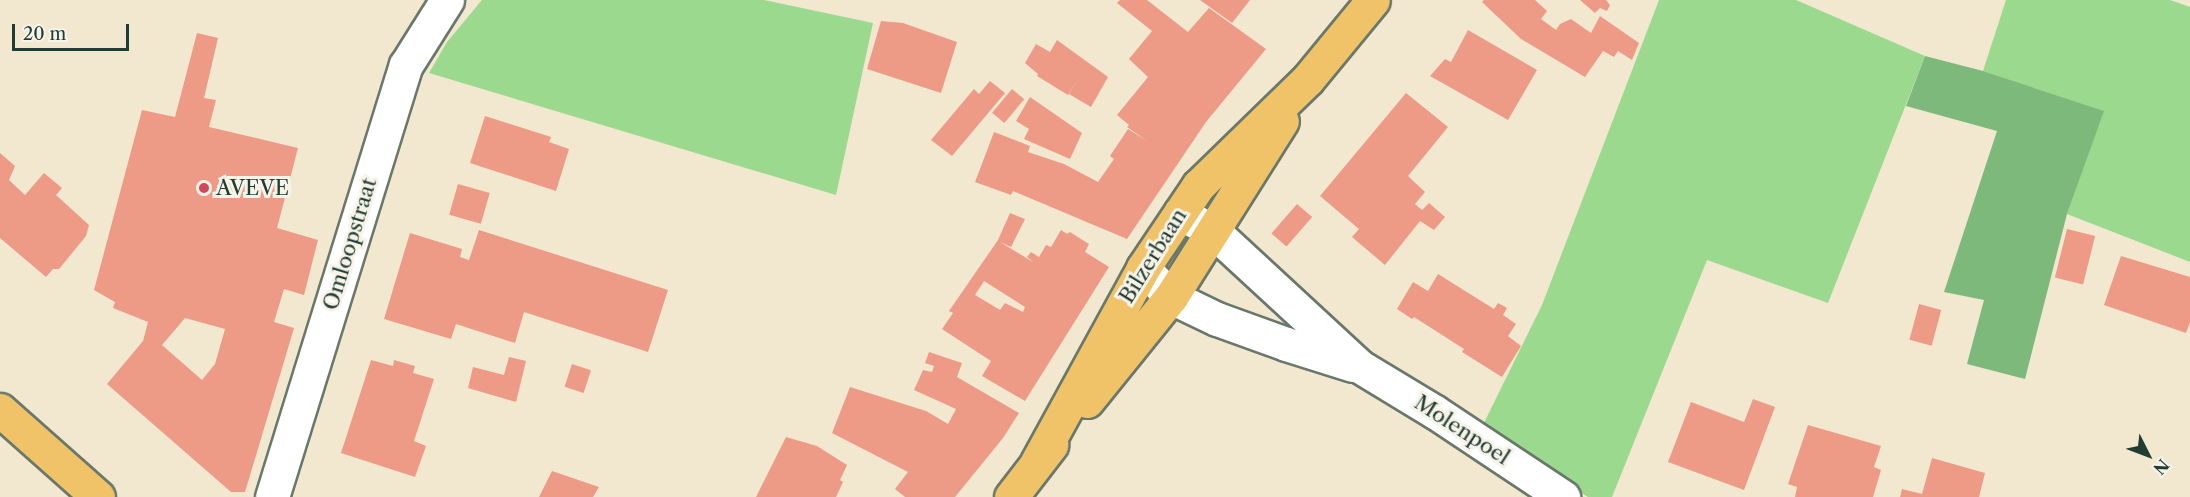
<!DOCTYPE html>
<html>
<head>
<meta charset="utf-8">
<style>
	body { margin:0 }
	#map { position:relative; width:2190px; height:497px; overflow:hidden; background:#f2e7cf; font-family:"Libre Caslon Text",serif }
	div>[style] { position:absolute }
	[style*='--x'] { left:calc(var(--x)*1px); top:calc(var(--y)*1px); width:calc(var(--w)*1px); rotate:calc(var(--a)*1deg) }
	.green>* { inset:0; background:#9bd98f }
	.forest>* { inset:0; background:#7cb97a }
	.building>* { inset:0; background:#ed9b87; transform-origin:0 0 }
	.roads { filter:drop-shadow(2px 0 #69786a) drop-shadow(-2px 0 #69786a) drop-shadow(0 2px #69786a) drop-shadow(0 -2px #69786a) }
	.street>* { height:33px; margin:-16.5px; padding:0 16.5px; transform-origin:16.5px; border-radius:16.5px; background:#fff }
	.primary>* { height:33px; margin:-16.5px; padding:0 16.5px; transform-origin:16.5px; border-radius:16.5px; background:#f1c369 }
	.dots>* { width:16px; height:16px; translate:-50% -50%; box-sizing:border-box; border:3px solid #f7f3e8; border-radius:50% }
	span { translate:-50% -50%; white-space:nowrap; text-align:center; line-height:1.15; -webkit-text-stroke:6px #f7f3e8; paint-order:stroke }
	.poi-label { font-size:21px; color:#1f3d34 }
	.left { translate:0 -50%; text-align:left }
	.street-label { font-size:21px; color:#1f3d34 }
	.north { position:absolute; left:2118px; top:425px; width:60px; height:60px; -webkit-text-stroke:4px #f7f3e8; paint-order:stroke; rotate:132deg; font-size:16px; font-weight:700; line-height:24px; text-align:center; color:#1f3d34 }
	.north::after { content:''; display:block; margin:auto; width:21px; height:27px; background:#1f3d34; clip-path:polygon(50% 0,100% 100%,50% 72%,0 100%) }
	.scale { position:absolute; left:12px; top:24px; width:117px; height:27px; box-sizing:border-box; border:3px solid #1f3d34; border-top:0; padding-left:8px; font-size:18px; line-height:21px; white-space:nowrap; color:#1f3d34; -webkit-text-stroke:4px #f7f3e8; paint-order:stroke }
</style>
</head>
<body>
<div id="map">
	<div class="green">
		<i style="clip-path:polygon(482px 0,764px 0,873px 23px,836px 195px,429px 73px,447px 42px)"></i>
		<i style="clip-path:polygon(1659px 0,1796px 0,1925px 56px,1828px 303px,1707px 260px,1612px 497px,1588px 497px,1480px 431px,1542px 305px)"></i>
		<i style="clip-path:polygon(2006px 0,2170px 0,2190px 7px,2190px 262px,2067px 214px,2103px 111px,1983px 71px)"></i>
	</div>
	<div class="forest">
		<i style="clip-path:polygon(1925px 56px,1983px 71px,2104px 111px,2067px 214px,2025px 379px,1967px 364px,1984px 300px,1944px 292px,1997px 131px,1906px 106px)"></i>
	</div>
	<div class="building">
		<i style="clip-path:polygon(1120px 0,1147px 0,1188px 32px,1209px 8px,1266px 49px,1206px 122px,1127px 239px,1013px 191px,1011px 195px,975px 182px,994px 132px,1030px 146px,1028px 152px,1064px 164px,1098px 182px,1114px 159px,1110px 156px,1128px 129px,1147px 141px,1127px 127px,1129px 125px,1117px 115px,1148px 77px,1129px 59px,1152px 31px,1117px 3px)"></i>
		<i style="clip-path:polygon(1200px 0,1250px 0,1232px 23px)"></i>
		<i style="clip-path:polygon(1484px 0,1535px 0,1547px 11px,1541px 19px,1556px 30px,1560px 24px,1571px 19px,1591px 33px,1600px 16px,1639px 43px,1632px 60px,1618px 51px,1614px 57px,1603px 51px,1585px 77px,1521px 39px,1482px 2px)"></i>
		<i style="clip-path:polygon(1580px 0,1606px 0,1610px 5px,1607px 11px,1600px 8px,1595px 13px)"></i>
		<i style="clip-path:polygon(881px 21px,903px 23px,957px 42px,941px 93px,867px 69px)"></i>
		<i style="clip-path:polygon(1468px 30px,1537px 70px,1508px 120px,1430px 76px,1445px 59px,1451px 62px)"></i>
		<i style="clip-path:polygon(evenodd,197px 33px,218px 38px,204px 98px,216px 100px,209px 127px,298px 148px,277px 228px,318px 240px,304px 295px,284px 289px,274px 322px,294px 328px,245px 492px,231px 492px,107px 384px,143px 341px,148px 322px,113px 308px,115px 302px,94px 290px,142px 110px,175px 117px,197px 33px,185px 318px,225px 329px,215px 364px,202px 380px,162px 345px,185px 318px)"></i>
		<i style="clip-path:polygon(1057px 40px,1108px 77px,1091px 107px,1069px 94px,1079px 77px,1068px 95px,1037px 76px,1038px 74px,1025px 63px,1036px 44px,1050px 52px)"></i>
		<i style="clip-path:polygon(990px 81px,1005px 93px,952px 156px,931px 140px,974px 89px,979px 94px)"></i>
		<i style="left:1012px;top:89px;width:16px;height:31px;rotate:40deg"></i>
		<i style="clip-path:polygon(1406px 93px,1448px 127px,1408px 176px,1425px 192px,1415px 204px,1422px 210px,1429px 203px,1445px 217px,1434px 230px,1420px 221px,1385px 265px,1352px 237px,1359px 229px,1320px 196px)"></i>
		<i style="clip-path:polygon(1030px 97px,1082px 133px,1070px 159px,1024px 139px,1029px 129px,1016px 121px)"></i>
		<i style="clip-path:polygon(485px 116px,551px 137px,549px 142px,569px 149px,556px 191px,470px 163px)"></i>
		<i style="clip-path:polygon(0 153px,15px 166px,9px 180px,25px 195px,44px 173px,62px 188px,56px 195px,89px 225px,86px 236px,59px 269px,53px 269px,46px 277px,0 238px)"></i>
		<i style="left:458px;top:184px;width:33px;height:32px;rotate:16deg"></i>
		<i style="left:1297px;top:204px;width:20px;height:39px;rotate:41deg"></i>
		<i style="clip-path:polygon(evenodd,1010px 213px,1025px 219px,1011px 247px,1000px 242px,1033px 262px,1027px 257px,1031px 252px,1039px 257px,1046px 245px,1051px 247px,1061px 230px,1067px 234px,1070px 232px,1089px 244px,1085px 252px,1109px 267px,1025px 401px,982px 376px,991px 361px,942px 329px,953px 313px,949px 311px,998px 240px,1010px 213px,984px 281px,1025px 307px,1023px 312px,1005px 303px,1000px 310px,975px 295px,984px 281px)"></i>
		<i style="left:2067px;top:229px;width:29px;height:50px;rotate:14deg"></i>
		<i style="clip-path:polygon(479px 230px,668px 290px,648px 352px,524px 312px,515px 343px,456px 324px,451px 339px,384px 319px,410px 233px,462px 249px,460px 257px,469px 260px)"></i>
		<i style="clip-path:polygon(2121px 256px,2190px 277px,2190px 322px,2186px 333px,2104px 305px)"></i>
		<i style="clip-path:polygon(1438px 274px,1494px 309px,1498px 303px,1507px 308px,1503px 315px,1516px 324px,1508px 336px,1521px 346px,1502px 377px,1462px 352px,1464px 349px,1414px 317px,1412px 319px,1397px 309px,1413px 282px,1428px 291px)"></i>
		<i style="left:1919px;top:304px;width:23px;height:37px;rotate:15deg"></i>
		<i style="clip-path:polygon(929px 352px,962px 363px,957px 377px,1019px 413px,1003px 438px,955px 497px,905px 497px,895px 489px,908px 472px,832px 433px,850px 387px,926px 411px,948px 424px,956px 409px,914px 390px,923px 370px,932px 372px,934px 366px,925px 363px)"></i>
		<i style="clip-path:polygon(509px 357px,526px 361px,516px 402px,468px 388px,473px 367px,504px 375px)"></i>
		<i style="clip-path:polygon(371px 360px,393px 366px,394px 360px,415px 366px,413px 373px,434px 379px,414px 441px,426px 446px,415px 477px,341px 453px)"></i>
		<i style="left:572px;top:364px;width:20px;height:24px;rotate:18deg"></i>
		<i style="clip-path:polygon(1753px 399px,1775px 407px,1744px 490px,1668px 462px,1691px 402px,1744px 422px)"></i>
		<i style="clip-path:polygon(1808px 425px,1881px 446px,1874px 467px,1881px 470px,1873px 497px,1795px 497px,1797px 487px,1788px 484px)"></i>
		<i style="clip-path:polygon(786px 437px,817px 446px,847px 465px,840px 480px,843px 482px,836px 497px,756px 497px)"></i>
		<i style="clip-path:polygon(1932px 458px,1985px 473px,1979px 497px,1900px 497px,1902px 489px,1922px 494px)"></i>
		<i style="clip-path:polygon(552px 471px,599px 487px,593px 497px,539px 497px)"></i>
	</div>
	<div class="roads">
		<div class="street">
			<i style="--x:1180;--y:213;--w:39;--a:29"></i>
			<i style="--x:1214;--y:232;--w:197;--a:42.7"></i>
			<i style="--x:1359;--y:366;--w:89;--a:31.2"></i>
			<i style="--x:1435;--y:412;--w:154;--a:33.6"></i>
			<i style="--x:1143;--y:268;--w:40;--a:46"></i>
			<i style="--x:1171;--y:297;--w:51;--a:25.6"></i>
			<i style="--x:1217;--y:319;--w:73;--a:19.9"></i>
			<i style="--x:1286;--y:344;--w:70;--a:17.4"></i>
			<i style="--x:272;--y:497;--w:452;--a:-72.8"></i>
			<i style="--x:406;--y:65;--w:77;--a:-57.8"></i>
		</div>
		<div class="primary">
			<i style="--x:1087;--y:401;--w:134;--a:-51.1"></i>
			<i style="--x:1171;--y:297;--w:208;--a:-57.8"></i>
			<i style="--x:0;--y:410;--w:131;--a:41.6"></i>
			<i style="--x:1037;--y:462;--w:221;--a:-61.3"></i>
			<i style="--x:1143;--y:268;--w:99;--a:-56.1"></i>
			<i style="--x:1198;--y:186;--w:153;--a:-44.2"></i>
			<i style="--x:1308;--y:79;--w:102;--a:-50.6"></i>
			<i style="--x:1011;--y:497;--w:66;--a:-52.4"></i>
		</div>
	</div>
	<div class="dots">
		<i style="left:204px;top:188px;background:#d1495b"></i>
	</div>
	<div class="poi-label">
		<span class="left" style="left:216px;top:188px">AVEVE</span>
	</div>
	<div class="street-label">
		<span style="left:350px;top:244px;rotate:-73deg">Omloopstraat</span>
		<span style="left:1153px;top:256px;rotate:-58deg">Bilzerbaan</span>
		<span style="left:1462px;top:430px;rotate:33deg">Molenpoel</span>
	</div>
	<div class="north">N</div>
	<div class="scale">20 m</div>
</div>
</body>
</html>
